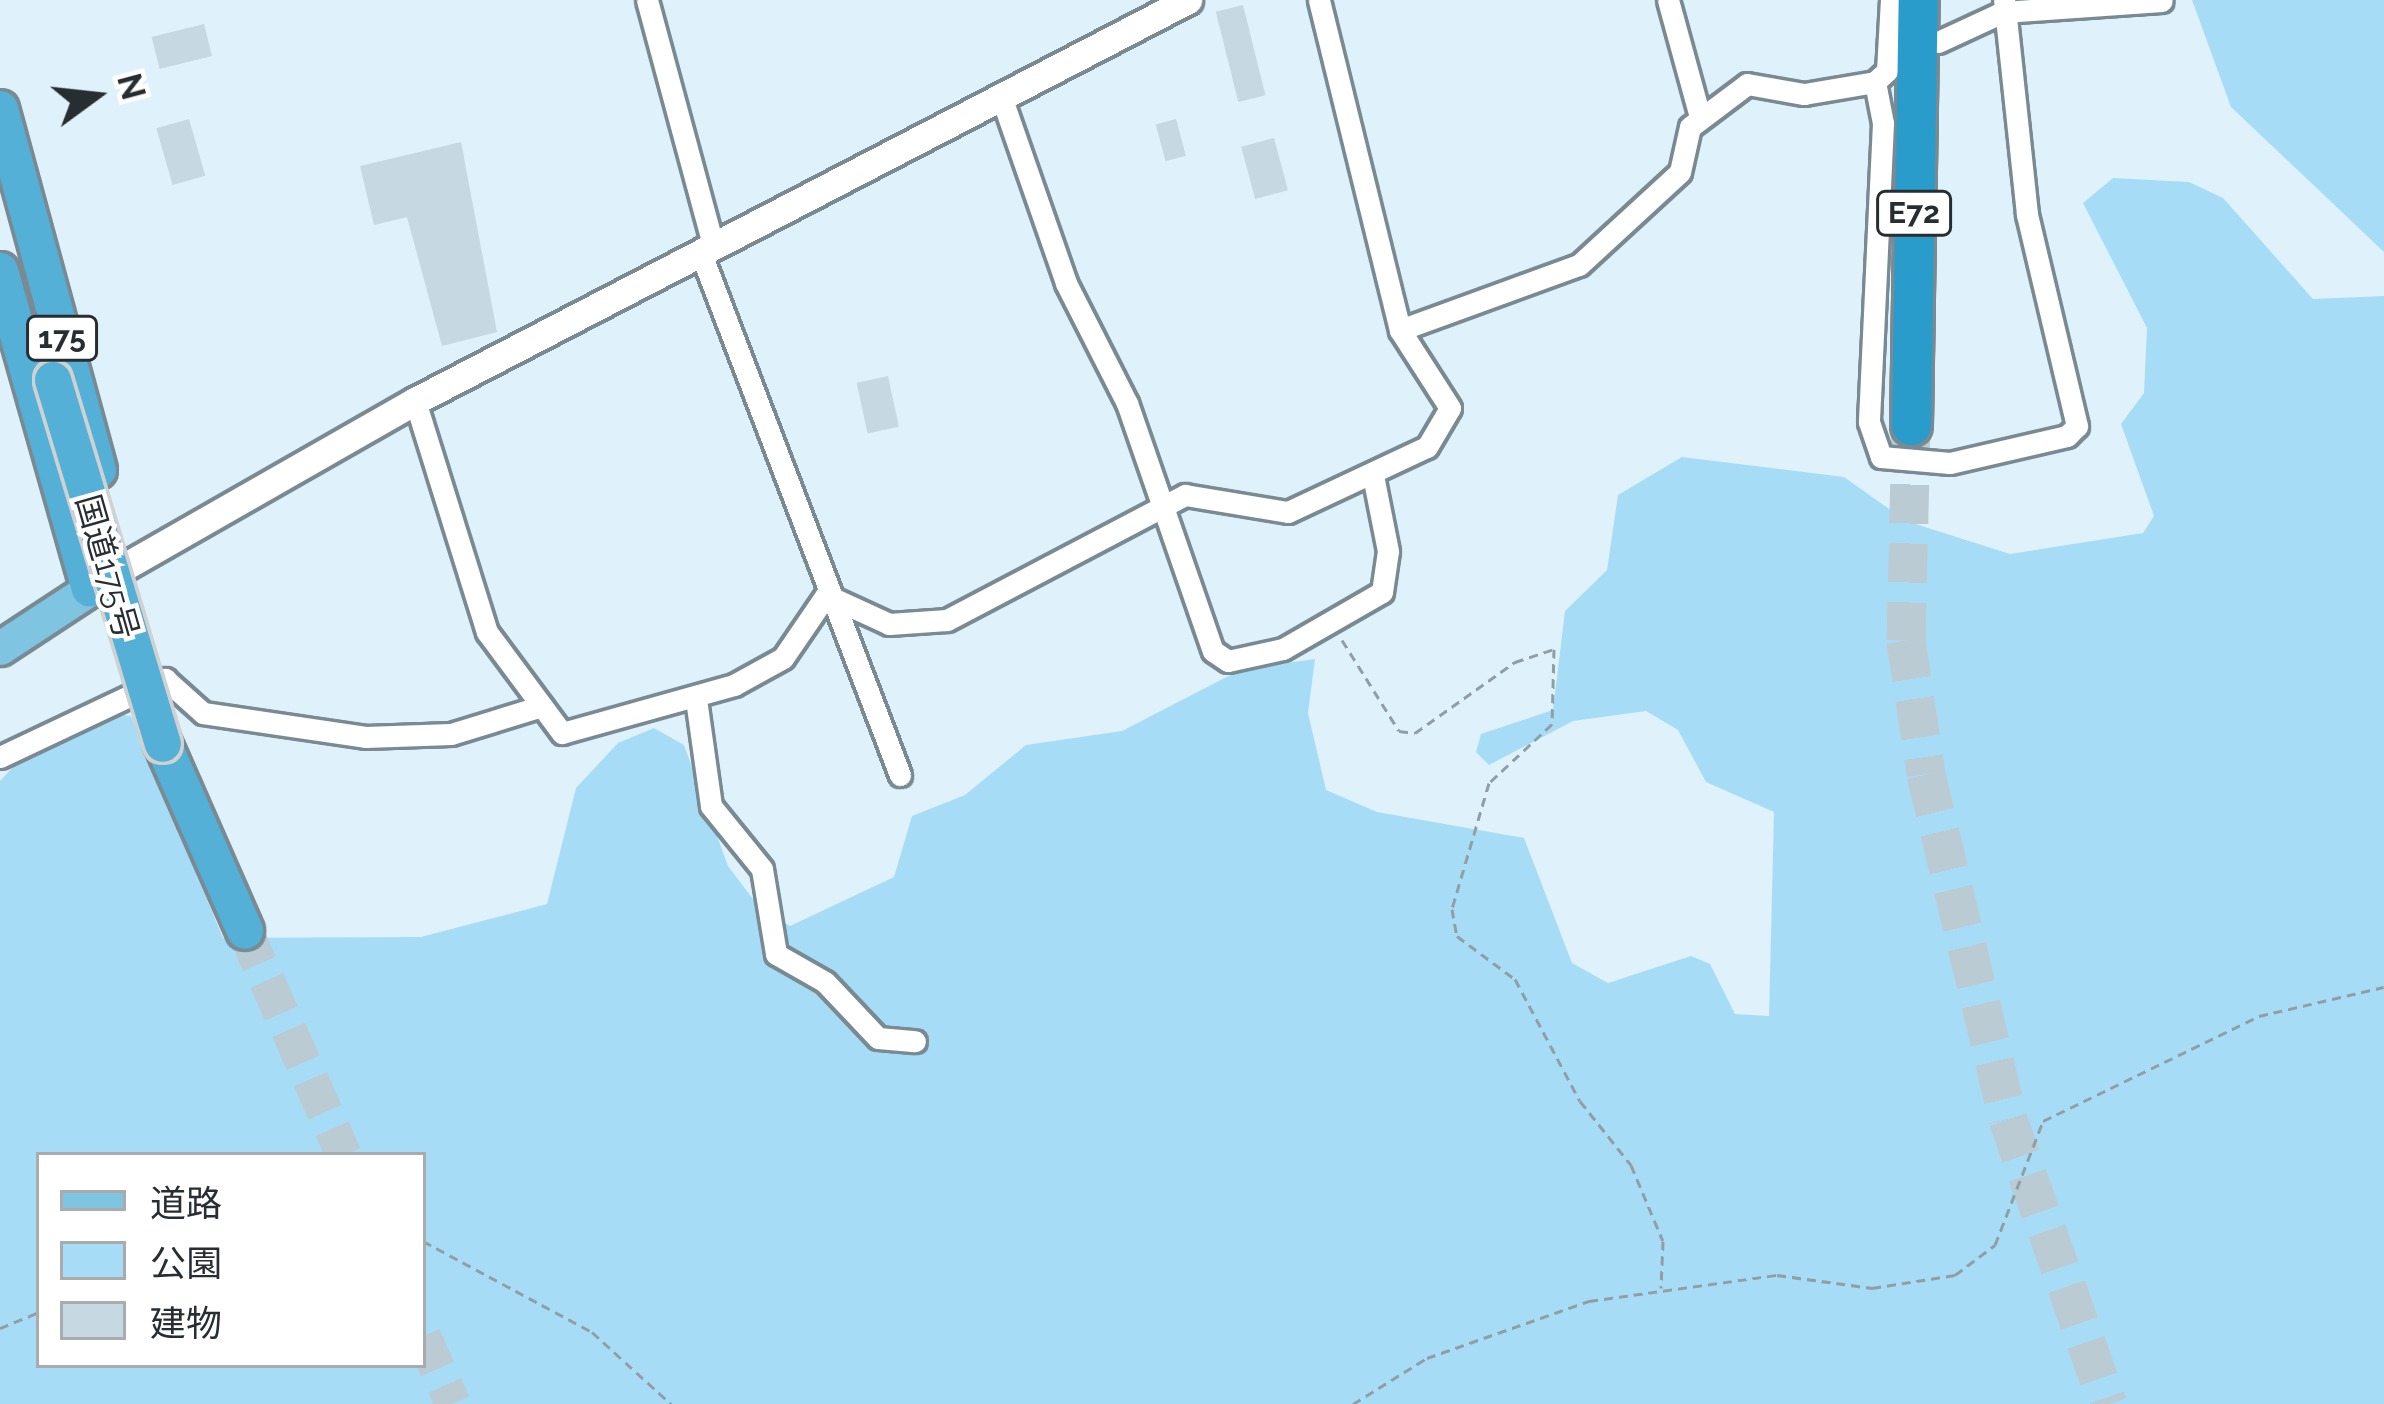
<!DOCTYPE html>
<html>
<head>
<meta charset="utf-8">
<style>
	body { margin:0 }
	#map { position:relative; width:2384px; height:1404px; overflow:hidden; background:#dff2fc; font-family:Raleway,"Noto Sans JP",sans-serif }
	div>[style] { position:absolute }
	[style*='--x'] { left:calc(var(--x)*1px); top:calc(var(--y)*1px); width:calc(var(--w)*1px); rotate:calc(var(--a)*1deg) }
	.green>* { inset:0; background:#a7dcf7 }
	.building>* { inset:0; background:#c6d8e2; transform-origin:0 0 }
	.trunk-tunnel>* { height:36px; margin-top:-18px; transform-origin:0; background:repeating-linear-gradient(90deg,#bacbd4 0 36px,transparent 0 54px) }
	.motorway-tunnel>* { height:39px; margin-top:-19.5px; transform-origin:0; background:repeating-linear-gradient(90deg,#bacbd4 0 39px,transparent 0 59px) }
	.path>* { height:3px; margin-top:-1.5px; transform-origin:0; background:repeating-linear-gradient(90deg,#909ea5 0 9px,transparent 0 15px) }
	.roads { filter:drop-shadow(3px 0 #798a93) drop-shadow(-3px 0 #798a93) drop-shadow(0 3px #798a93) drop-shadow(0 -3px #798a93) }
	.minor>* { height:21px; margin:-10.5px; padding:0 10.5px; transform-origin:10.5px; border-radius:10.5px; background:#fff }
	.tertiary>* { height:27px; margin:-13.5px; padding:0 13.5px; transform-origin:13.5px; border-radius:13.5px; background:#fff }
	.primary>* { height:33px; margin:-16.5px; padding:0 16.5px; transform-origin:16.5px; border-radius:16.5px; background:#7fc4e0 }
	.trunk>* { height:36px; margin:-18px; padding:0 18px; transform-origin:18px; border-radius:18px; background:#54b0d6 }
	.motorway>* { height:39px; margin:-19.5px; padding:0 19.5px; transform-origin:19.5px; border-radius:19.5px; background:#299ccc }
	.bridges { filter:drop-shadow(3px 0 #cfd1d2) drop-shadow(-3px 0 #cfd1d2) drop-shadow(0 3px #cfd1d2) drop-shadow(0 -3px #cfd1d2) }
	.trunk-bridge>* { height:36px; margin:-18px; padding:0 18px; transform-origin:18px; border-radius:18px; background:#54b0d6 }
	span { translate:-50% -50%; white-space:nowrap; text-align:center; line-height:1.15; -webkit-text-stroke:9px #fff; paint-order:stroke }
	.shield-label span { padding:3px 9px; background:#fff; border:3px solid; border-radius:9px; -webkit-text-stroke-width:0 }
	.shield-label { font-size:30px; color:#272e32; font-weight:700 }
	.street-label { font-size:33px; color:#272e32 }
	.legend { position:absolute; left:36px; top:1152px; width:390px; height:216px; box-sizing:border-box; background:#fff; border:3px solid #a9abad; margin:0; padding:15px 21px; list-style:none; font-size:36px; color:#272e32 }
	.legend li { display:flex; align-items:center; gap:24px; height:60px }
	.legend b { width:60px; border:3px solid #a9abad }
	.north { position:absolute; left:36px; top:36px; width:120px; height:120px; -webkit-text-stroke:9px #fff; paint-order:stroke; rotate:75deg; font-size:33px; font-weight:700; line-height:48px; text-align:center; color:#272e32 }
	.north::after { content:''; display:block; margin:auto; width:42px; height:54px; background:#272e32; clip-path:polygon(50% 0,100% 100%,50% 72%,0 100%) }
</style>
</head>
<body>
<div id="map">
	<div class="green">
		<i style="clip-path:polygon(2192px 0,2384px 0,2384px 252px,2231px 107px)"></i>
		<i style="clip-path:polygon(evenodd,2113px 178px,2189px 182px,2223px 198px,2313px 299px,2384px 296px,2384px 1404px,0 1404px,0 781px,28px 751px,114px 714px,131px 716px,223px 938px,421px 937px,547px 904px,576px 788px,618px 743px,654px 728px,684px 745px,728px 866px,762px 911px,790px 926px,894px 877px,912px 816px,965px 795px,1026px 745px,1122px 731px,1242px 669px,1315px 659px,1308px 713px,1326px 790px,1377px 812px,1524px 838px,1572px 963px,1608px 983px,1691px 956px,1710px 964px,1735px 1014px,1769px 1016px,1774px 812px,1706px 782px,1678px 730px,1646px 711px,1573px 721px,1489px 765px,1476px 752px,1481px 734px,1553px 710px,1565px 611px,1607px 570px,1618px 495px,1682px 457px,1844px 477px,1906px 521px,2010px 554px,2143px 533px,2154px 516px,2121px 424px,2144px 393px,2147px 328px,2083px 203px,2113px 178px,39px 1155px,423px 1155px,423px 1365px,39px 1365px,39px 1155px)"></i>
	</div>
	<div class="building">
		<i style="left:1243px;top:5px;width:93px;height:28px;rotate:76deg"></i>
		<i style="left:204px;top:24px;width:33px;height:54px;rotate:76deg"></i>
		<i style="left:189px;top:119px;width:59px;height:34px;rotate:74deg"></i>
		<i style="left:1176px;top:119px;width:38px;height:21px;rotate:75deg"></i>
		<i style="left:1274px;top:138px;width:54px;height:34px;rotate:75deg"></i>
		<i style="clip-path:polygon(461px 142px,497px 332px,442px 346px,407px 217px,374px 225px,360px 166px)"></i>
		<i style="left:888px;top:376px;width:52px;height:32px;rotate:78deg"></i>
	</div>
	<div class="trunk-tunnel">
		<i style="--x:245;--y:931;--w:245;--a:66.2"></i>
		<i style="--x:423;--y:1336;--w:74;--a:66.2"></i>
	</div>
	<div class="motorway-tunnel">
		<i style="--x:1911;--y:425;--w:215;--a:91.3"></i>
		<i style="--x:1906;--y:640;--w:135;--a:81.5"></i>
		<i style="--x:1926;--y:774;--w:355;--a:76.6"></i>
		<i style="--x:2008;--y:1119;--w:302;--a:70.7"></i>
	</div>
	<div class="path">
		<i style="--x:1342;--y:640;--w:107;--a:57.9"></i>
		<i style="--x:1399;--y:731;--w:16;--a:7"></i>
		<i style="--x:1415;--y:733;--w:123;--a:-35.4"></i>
		<i style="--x:1515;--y:662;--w:41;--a:-18.4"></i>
		<i style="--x:1554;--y:649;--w:75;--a:91.5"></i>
		<i style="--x:1552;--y:724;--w:86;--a:136.9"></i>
		<i style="--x:1489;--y:783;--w:131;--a:106.4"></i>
		<i style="--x:1452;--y:909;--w:27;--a:80"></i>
		<i style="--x:1457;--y:936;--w:72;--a:36.6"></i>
		<i style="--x:1515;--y:979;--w:138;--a:62"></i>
		<i style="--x:1580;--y:1101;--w:82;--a:51.4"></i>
		<i style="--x:1631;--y:1165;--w:82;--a:67.2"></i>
		<i style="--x:1663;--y:1241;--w:47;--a:92.4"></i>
		<i style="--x:423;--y:1241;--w:192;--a:28.3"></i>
		<i style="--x:592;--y:1332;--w:107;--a:42.3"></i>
		<i style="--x:0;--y:1328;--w:42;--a:-22.3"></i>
		<i style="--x:1353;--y:1404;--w:87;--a:-31.9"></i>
		<i style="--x:1427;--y:1358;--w:172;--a:-19.4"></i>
		<i style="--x:1589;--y:1301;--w:190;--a:-7.9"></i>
		<i style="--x:1777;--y:1275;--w:96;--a:7.8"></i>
		<i style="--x:1872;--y:1288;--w:84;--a:-8.9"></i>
		<i style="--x:1955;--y:1275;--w:50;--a:-36.9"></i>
		<i style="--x:1995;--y:1245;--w:133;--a:-68.8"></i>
		<i style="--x:2043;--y:1121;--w:240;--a:-25.9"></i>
		<i style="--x:2259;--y:1016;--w:128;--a:-13.1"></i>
	</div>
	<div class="roads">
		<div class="minor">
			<i style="--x:647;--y:0;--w:253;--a:74.9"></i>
			<i style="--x:1668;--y:0;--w:121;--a:74.7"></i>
			<i style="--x:1938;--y:42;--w:72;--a:-24.8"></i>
			<i style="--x:2003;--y:12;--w:159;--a:-4"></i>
			<i style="--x:1875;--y:82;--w:42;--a:79"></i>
			<i style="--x:1883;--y:123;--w:299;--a:92.7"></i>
			<i style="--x:1869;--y:422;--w:37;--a:71"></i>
			<i style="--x:1881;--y:457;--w:69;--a:5"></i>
			<i style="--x:1950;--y:463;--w:120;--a:-13"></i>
			<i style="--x:2067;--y:436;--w:14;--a:-45"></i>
			<i style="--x:2077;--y:426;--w:218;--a:-103.3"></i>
			<i style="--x:2027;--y:214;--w:215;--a:-96.1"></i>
			<i style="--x:1001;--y:96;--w:198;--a:70.8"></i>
			<i style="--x:1066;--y:283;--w:135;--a:63.1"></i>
			<i style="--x:1127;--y:403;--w:262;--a:70.9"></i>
			<i style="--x:1213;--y:651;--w:18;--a:34"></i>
			<i style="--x:1228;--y:661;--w:56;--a:-12.3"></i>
			<i style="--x:1283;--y:649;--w:114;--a:-29.9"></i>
			<i style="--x:1382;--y:592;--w:41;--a:-81.7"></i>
			<i style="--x:1388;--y:551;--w:77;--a:-101.2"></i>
			<i style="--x:700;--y:251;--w:561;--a:69.11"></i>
			<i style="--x:1400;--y:330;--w:190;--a:-20"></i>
			<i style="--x:1579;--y:265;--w:137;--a:-42.6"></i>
			<i style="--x:1680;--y:172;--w:46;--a:-77.5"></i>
			<i style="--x:1690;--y:127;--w:71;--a:-37"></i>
			<i style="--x:1747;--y:84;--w:58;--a:10"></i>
			<i style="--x:1804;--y:94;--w:72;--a:-9.6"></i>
			<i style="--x:1875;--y:82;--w:16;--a:-43"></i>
			<i style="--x:1887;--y:71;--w:71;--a:-86.8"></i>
			<i style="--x:415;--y:401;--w:242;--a:72.7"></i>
			<i style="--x:487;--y:632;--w:126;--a:53.4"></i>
			<i style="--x:562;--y:733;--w:179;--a:-15.6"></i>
			<i style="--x:734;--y:685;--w:56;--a:-28.9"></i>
			<i style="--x:783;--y:658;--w:76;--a:-55.7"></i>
			<i style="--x:826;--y:595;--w:69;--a:24.7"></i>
			<i style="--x:889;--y:624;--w:58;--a:-3.9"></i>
			<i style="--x:947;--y:620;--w:269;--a:-27.7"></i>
			<i style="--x:1185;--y:495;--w:104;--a:9.4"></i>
			<i style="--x:1288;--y:512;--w:153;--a:-25.1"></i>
			<i style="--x:1427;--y:447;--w:45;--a:-59.5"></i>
			<i style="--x:1450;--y:408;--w:93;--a:-122.7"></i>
			<i style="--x:1400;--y:330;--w:340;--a:-103.8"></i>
			<i style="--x:696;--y:699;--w:108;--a:82"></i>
			<i style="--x:711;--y:806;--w:81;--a:51"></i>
			<i style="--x:762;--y:869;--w:86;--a:80.6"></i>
			<i style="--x:776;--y:954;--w:56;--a:29.7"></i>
			<i style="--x:825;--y:982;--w:77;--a:46.6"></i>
			<i style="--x:878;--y:1038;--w:37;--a:5"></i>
			<i style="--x:0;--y:757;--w:183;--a:-25.3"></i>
			<i style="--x:165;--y:679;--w:51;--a:41.8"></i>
			<i style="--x:203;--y:713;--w:164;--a:8.4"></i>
			<i style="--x:365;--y:737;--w:86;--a:-2"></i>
			<i style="--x:451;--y:734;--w:95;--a:-17.1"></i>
		</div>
		<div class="tertiary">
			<i style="--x:124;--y:567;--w:335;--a:-29.7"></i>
			<i style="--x:415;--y:401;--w:871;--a:-27.42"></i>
		</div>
		<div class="primary">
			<i style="--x:0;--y:648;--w:136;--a:-33.3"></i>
		</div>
		<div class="trunk">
			<i style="--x:0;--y:109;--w:374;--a:74.8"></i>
			<i style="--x:0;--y:271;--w:330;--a:74.2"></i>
			<i style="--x:163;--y:744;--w:204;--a:66.3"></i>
		</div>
		<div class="motorway">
			<i style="--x:1911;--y:425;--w:425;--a:-89.1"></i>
		</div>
	</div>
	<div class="bridges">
		<div class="trunk-bridge">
			<i style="--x:53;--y:380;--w:380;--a:73.2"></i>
		</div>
	</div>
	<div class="shield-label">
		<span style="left:1914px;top:213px">E72</span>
		<span style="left:62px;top:338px">175</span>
	</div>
	<div class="street-label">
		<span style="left:107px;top:567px;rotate:74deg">国道175号</span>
	</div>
	<ul class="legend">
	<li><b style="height:15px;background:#7fc4e0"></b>道路</li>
	<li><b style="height:33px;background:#a7dcf7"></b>公園</li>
	<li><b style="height:33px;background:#c6d8e2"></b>建物</li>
	</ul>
	<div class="north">N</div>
</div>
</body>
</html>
